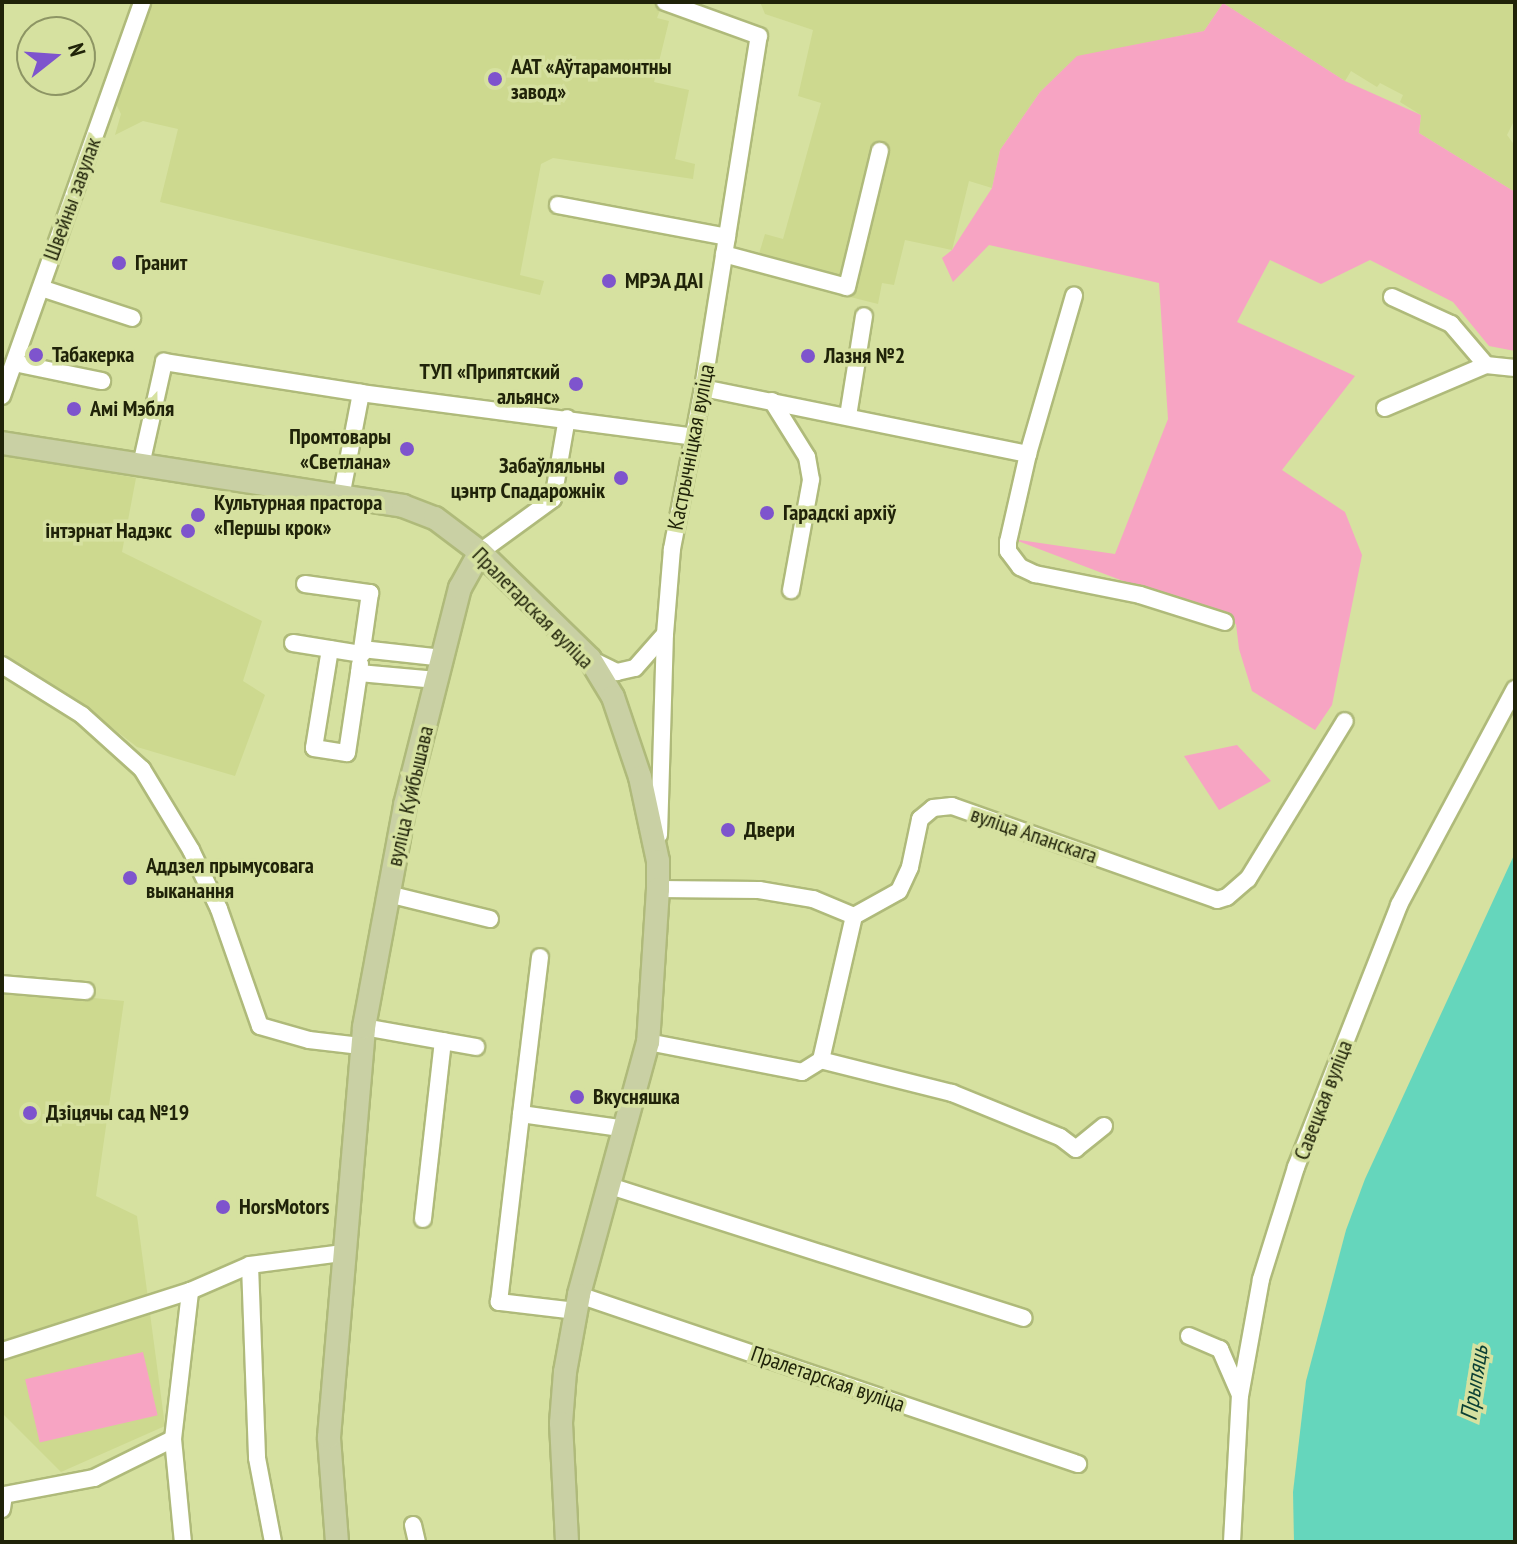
<!DOCTYPE html>
<html>
<head>
<meta charset="utf-8">
<style>
	body { margin:0 }
	#map { position:relative; width:1517px; height:1544px; overflow:hidden; background:#d6e1a0; font-family:"PT Sans Narrow",sans-serif }
	div>[style] { position:absolute }
	[style*='--x'] { left:calc(var(--x)*1px); top:calc(var(--y)*1px); width:calc(var(--w)*1px); rotate:calc(var(--a)*1deg) }
	.built>* { inset:0; background:#cdd98f }
	.green>* { inset:0; background:#f7a4c3; transform-origin:0 0 }
	.water>* { inset:0; background:#65d6bc }
	.roads { filter:drop-shadow(2px 0 #afba7a) drop-shadow(-2px 0 #afba7a) drop-shadow(0 2px #afba7a) drop-shadow(0 -2px #afba7a) }
	.minor>* { height:16px; margin:-8px; padding:0 8px; transform-origin:8px; border-radius:8px; background:#fff }
	.major>* { height:22px; margin:-11px; padding:0 11px; transform-origin:11px; border-radius:11px; background:#c9d0a4 }
	.dots>* { width:22px; height:22px; translate:-50% -50%; box-sizing:border-box; border:4px solid #d6e1a0; border-radius:50% }
	span { translate:-50% -50%; white-space:nowrap; text-align:center; line-height:1.15; -webkit-text-stroke:7px #d6e1a0; paint-order:stroke }
	.poi-label { font-size:22px; color:#202309; font-weight:700 }
	.left { translate:0 -50%; text-align:left }
	.right { translate:-100% -50%; text-align:right }
	.street-label { font-size:22px; color:#202309 }
	.water-label { font-size:24px; color:#0c4035; font-style:italic }
	.frame { position:absolute; inset:0; border:4px solid #202309; pointer-events:none }
	.north { position:absolute; left:16px; top:16px; width:80px; height:80px; box-sizing:border-box; background:#d6e1a0; border:2px solid #8d9564; border-radius:50%; rotate:73deg; font-size:22px; font-weight:700; line-height:32px; text-align:center; color:#202309 }
	.north::after { content:''; display:block; margin:auto; width:28px; height:36px; background:#7e54cd; clip-path:polygon(50% 0,100% 100%,50% 72%,0 100%) }
</style>
</head>
<body>
<div id="map">
	<div class="built">
		<i style="clip-path:polygon(150px 2px,663px 2px,657px 18px,669px 21px,654px 82px,689px 90px,675px 159px,695px 164px,693px 179px,553px 158px,541px 164px,520px 275px,544px 281px,540px 295px,160px 202px,178px 129px,143px 121px,115px 135px,121px 114px,116px 104px)"></i>
		<i style="clip-path:polygon(760px 2px,1515px 2px,1515px 119px,1507px 135px,1515px 146px,1515px 192px,1419px 133px,1421px 115px,1400px 102px,1403px 95px,1380px 83px,1377px 87px,1351px 71px,1345px 81px,1223px 3px,1204px 31px,1077px 57px,1040px 92px,1000px 150px,992px 188px,969px 181px,952px 250px,905px 240px,894px 285px,882px 283px,878px 304px,763px 275px,768px 260px,758px 257px,765px 234px,783px 239px,821px 103px,798px 96px,813px 30px,765px 14px)"></i>
		<i style="clip-path:polygon(2px 454px,136px 478px,122px 552px,262px 621px,243px 681px,265px 695px,235px 776px,137px 747px,74px 698px,2px 653px)"></i>
		<i style="clip-path:polygon(2px 989px,124px 1001px,96px 1196px,137px 1216px,165px 1426px,61px 1472px,2px 1413px)"></i>
	</div>
	<div class="green">
		<i style="clip-path:polygon(1223px 3px,1345px 81px,1421px 115px,1419px 133px,1515px 192px,1515px 351px,1489px 346px,1453px 302px,1370px 260px,1321px 284px,1270px 260px,1237px 322px,1355px 376px,1282px 470px,1345px 512px,1362px 555px,1332px 705px,1315px 730px,1252px 691px,1239px 649px,1236px 624px,1013px 539px,1115px 554px,1168px 419px,1159px 283px,989px 245px,953px 282px,942px 258px,952px 250px,992px 188px,1000px 150px,1040px 92px,1077px 56px,1204px 31px)"></i>
		<i style="clip-path:polygon(1237px 745px,1271px 781px,1219px 810px,1184px 756px)"></i>
		<i style="left:143px;top:1352px;width:65px;height:121px;rotate:77deg"></i>
	</div>
	<div class="water">
		<i style="clip-path:polygon(1515px 853px,1515px 1542px,1294px 1542px,1293px 1492px,1306px 1381px,1346px 1230px,1365px 1179px)"></i>
	</div>
	<div class="roads">
		<div class="minor">
			<i style="--x:558;--y:205;--w:172;--a:10.7"></i>
			<i style="--x:724;--y:254;--w:127;--a:15"></i>
			<i style="--x:847;--y:287;--w:140;--a:-76.4"></i>
			<i style="--x:41;--y:288;--w:96;--a:18.2"></i>
			<i style="--x:1392;--y:297;--w:65;--a:24.6"></i>
			<i style="--x:1451;--y:324;--w:54;--a:49.5"></i>
			<i style="--x:14;--y:363;--w:90;--a:11.6"></i>
			<i style="--x:703;--y:388;--w:332;--a:11.5"></i>
			<i style="--x:1028;--y:454;--w:90;--a:102.8"></i>
			<i style="--x:1008;--y:542;--w:9;--a:90"></i>
			<i style="--x:1008;--y:551;--w:20;--a:53"></i>
			<i style="--x:1020;--y:567;--w:17;--a:25"></i>
			<i style="--x:1035;--y:574;--w:107;--a:11.3"></i>
			<i style="--x:1140;--y:595;--w:89;--a:17.6"></i>
			<i style="--x:2;--y:396;--w:418;--a:-70.4"></i>
			<i style="--x:772;--y:401;--w:66;--a:58"></i>
			<i style="--x:807;--y:457;--w:23;--a:80"></i>
			<i style="--x:811;--y:480;--w:112;--a:100.3"></i>
			<i style="--x:1385;--y:408;--w:110;--a:-23.1"></i>
			<i style="--x:1486;--y:365;--w:29;--a:6"></i>
			<i style="--x:848;--y:416;--w:101;--a:-80.9"></i>
			<i style="--x:1028;--y:454;--w:165;--a:-73.8"></i>
			<i style="--x:141;--y:465;--w:106;--a:-77.4"></i>
			<i style="--x:164;--y:362;--w:199;--a:8.9"></i>
			<i style="--x:361;--y:393;--w:335;--a:7.5"></i>
			<i style="--x:341;--y:497;--w:106;--a:-79.1"></i>
			<i style="--x:480;--y:552;--w:90;--a:-36"></i>
			<i style="--x:553;--y:499;--w:82;--a:-80.2"></i>
			<i style="--x:305;--y:584;--w:66;--a:7.9"></i>
			<i style="--x:370;--y:593;--w:57;--a:98.1"></i>
			<i style="--x:362;--y:649;--w:81;--a:6.3"></i>
			<i style="--x:293;--y:643;--w:70;--a:9.1"></i>
			<i style="--x:330;--y:649;--w:100;--a:99.2"></i>
			<i style="--x:314;--y:748;--w:33;--a:9"></i>
			<i style="--x:347;--y:753;--w:81;--a:-81.5"></i>
			<i style="--x:590;--y:659;--w:30;--a:26"></i>
			<i style="--x:617;--y:672;--w:18;--a:-13"></i>
			<i style="--x:635;--y:668;--w:45;--a:-48.6"></i>
			<i style="--x:360;--y:664;--w:9;--a:96"></i>
			<i style="--x:359;--y:673;--w:78;--a:5.1"></i>
			<i style="--x:2;--y:665;--w:94;--a:32"></i>
			<i style="--x:82;--y:715;--w:81;--a:42"></i>
			<i style="--x:142;--y:769;--w:95;--a:58.8"></i>
			<i style="--x:191;--y:850;--w:65;--a:64.6"></i>
			<i style="--x:219;--y:909;--w:124;--a:70.7"></i>
			<i style="--x:260;--y:1026;--w:51;--a:15.9"></i>
			<i style="--x:309;--y:1040;--w:52;--a:6.6"></i>
			<i style="--x:659;--y:835;--w:201;--a:-88.3"></i>
			<i style="--x:665;--y:634;--w:85;--a:-85.3"></i>
			<i style="--x:672;--y:549;--w:164;--a:-79.1"></i>
			<i style="--x:703;--y:388;--w:356;--a:-81"></i>
			<i style="--x:759;--y:36;--w:100;--a:-160.1"></i>
			<i style="--x:658;--y:889;--w:101;--a:0.6"></i>
			<i style="--x:759;--y:890;--w:55;--a:9.5"></i>
			<i style="--x:813;--y:899;--w:44;--a:22.5"></i>
			<i style="--x:388;--y:894;--w:105;--a:13.8"></i>
			<i style="--x:2;--y:984;--w:84;--a:4.8"></i>
			<i style="--x:364;--y:1027;--w:114;--a:10.1"></i>
			<i style="--x:648;--y:1042;--w:157;--a:11"></i>
			<i style="--x:802;--y:1072;--w:22;--a:-32"></i>
			<i style="--x:521;--y:1114;--w:158;--a:-83.1"></i>
			<i style="--x:1104;--y:1126;--w:36;--a:141"></i>
			<i style="--x:1076;--y:1149;--w:20;--a:-143"></i>
			<i style="--x:1060;--y:1137;--w:117;--a:-157.8"></i>
			<i style="--x:952;--y:1093;--w:135;--a:-165.9"></i>
			<i style="--x:821;--y:1060;--w:148;--a:-77.1"></i>
			<i style="--x:854;--y:916;--w:51;--a:-29.1"></i>
			<i style="--x:899;--y:891;--w:26;--a:-65"></i>
			<i style="--x:910;--y:867;--w:49;--a:-78.2"></i>
			<i style="--x:920;--y:819;--w:17;--a:-40"></i>
			<i style="--x:933;--y:808;--w:19;--a:-6"></i>
			<i style="--x:952;--y:806;--w:281;--a:19.5"></i>
			<i style="--x:1217;--y:900;--w:10;--a:-17"></i>
			<i style="--x:1227;--y:897;--w:28;--a:-41"></i>
			<i style="--x:1248;--y:879;--w:185;--a:-58.5"></i>
			<i style="--x:610;--y:1186;--w:434;--a:17.7"></i>
			<i style="--x:423;--y:1219;--w:179;--a:-83.6"></i>
			<i style="--x:250;--y:1265;--w:193;--a:87.9"></i>
			<i style="--x:257;--y:1458;--w:86;--a:79.2"></i>
			<i style="--x:579;--y:1295;--w:527;--a:18.71"></i>
			<i style="--x:576;--y:1311;--w:78;--a:-173.3"></i>
			<i style="--x:499;--y:1302;--w:189;--a:-83.3"></i>
			<i style="--x:521;--y:1114;--w:106;--a:8.1"></i>
			<i style="--x:1189;--y:1336;--w:34;--a:23"></i>
			<i style="--x:1220;--y:1349;--w:50;--a:66.5"></i>
			<i style="--x:2;--y:1351;--w:197;--a:-17.7"></i>
			<i style="--x:173;--y:1439;--w:103;--a:84.5"></i>
			<i style="--x:2;--y:1509;--w:14;--a:-82"></i>
			<i style="--x:4;--y:1495;--w:92;--a:-10.7"></i>
			<i style="--x:94;--y:1478;--w:88;--a:-26.3"></i>
			<i style="--x:173;--y:1439;--w:149;--a:-83.4"></i>
			<i style="--x:190;--y:1291;--w:65;--a:-23.4"></i>
			<i style="--x:250;--y:1265;--w:94;--a:-7.4"></i>
			<i style="--x:413;--y:1525;--w:17;--a:77"></i>
			<i style="--x:1232;--y:1542;--w:146;--a:-86.9"></i>
			<i style="--x:1240;--y:1396;--w:119;--a:-79.8"></i>
			<i style="--x:1261;--y:1279;--w:117;--a:-72.6"></i>
			<i style="--x:1296;--y:1167;--w:282;--a:-68.5"></i>
			<i style="--x:1399;--y:905;--w:245;--a:-61.8"></i>
		</div>
		<div class="major">
			<i style="--x:2;--y:443;--w:406;--a:8.9"></i>
			<i style="--x:403;--y:506;--w:34;--a:21"></i>
			<i style="--x:435;--y:518;--w:56;--a:37.1"></i>
			<i style="--x:480;--y:552;--w:153;--a:44.2"></i>
			<i style="--x:590;--y:659;--w:44;--a:58.8"></i>
			<i style="--x:613;--y:697;--w:84;--a:71.4"></i>
			<i style="--x:640;--y:777;--w:86;--a:77.9"></i>
			<i style="--x:658;--y:861;--w:28;--a:90"></i>
			<i style="--x:658;--y:889;--w:153;--a:93.7"></i>
			<i style="--x:648;--y:1042;--w:262;--a:105.3"></i>
			<i style="--x:579;--y:1295;--w:78;--a:100.3"></i>
			<i style="--x:565;--y:1372;--w:51;--a:94.5"></i>
			<i style="--x:561;--y:1423;--w:119;--a:87.1"></i>
			<i style="--x:337;--y:1542;--w:105;--a:-94.4"></i>
			<i style="--x:329;--y:1437;--w:411;--a:-85.1"></i>
			<i style="--x:364;--y:1027;--w:226;--a:-79.5"></i>
			<i style="--x:405;--y:805;--w:224;--a:-75.8"></i>
			<i style="--x:460;--y:588;--w:41;--a:-60.9"></i>
		</div>
	</div>
	<div class="dots">
		<i style="left:495px;top:79px;background:#7e54cd"></i>
		<i style="left:119px;top:263px;background:#7e54cd"></i>
		<i style="left:609px;top:281px;background:#7e54cd"></i>
		<i style="left:36px;top:355px;background:#7e54cd"></i>
		<i style="left:808px;top:356px;background:#7e54cd"></i>
		<i style="left:576px;top:384px;background:#7e54cd"></i>
		<i style="left:74px;top:409px;background:#7e54cd"></i>
		<i style="left:407px;top:449px;background:#7e54cd"></i>
		<i style="left:621px;top:478px;background:#7e54cd"></i>
		<i style="left:767px;top:513px;background:#7e54cd"></i>
		<i style="left:198px;top:515px;background:#7e54cd"></i>
		<i style="left:188px;top:531px;background:#7e54cd"></i>
		<i style="left:728px;top:830px;background:#7e54cd"></i>
		<i style="left:130px;top:878px;background:#7e54cd"></i>
		<i style="left:577px;top:1097px;background:#7e54cd"></i>
		<i style="left:30px;top:1113px;background:#7e54cd"></i>
		<i style="left:223px;top:1207px;background:#7e54cd"></i>
	</div>
	<div class="poi-label">
		<span class="left" style="left:511px;top:79px">ААТ «Аўтарамонтны<br>завод»</span>
		<span class="left" style="left:135px;top:263px">Гранит</span>
		<span class="left" style="left:625px;top:281px">МРЭА ДАІ</span>
		<span class="left" style="left:52px;top:355px">Табакерка</span>
		<span class="left" style="left:824px;top:356px">Лазня №2</span>
		<span class="right" style="left:560px;top:384px">ТУП «Припятский<br>альянс»</span>
		<span class="left" style="left:90px;top:409px">Амі Мэбля</span>
		<span class="right" style="left:391px;top:449px">Промтовары<br>«Светлана»</span>
		<span class="right" style="left:605px;top:478px">Забаўляльны<br>цэнтр Спадарожнік</span>
		<span class="left" style="left:214px;top:515px">Культурная прастора<br>«Першы крок»</span>
		<span class="left" style="left:783px;top:513px">Гарадскі архіў</span>
		<span class="right" style="left:172px;top:531px">інтэрнат Надэкс</span>
		<span class="left" style="left:744px;top:830px">Двери</span>
		<span class="left" style="left:146px;top:878px">Аддзел прымусовага<br>выканання</span>
		<span class="left" style="left:593px;top:1097px">Вкусняшка</span>
		<span class="left" style="left:46px;top:1113px">Дзіцячы сад №19</span>
		<span class="left" style="left:239px;top:1207px">HorsMotors</span>
	</div>
	<div class="street-label">
		<span style="left:72px;top:199px;rotate:-70deg">Швейны завулак</span>
		<span style="left:691px;top:447px;rotate:-79deg">Кастрычніцкая вуліца</span>
		<span style="left:533px;top:608px;rotate:45deg">Пралетарская вуліца</span>
		<span style="left:410px;top:796px;rotate:-77deg">вуліца Куйбышава</span>
		<span style="left:1034px;top:835px;rotate:19deg">вуліца Апанскага</span>
		<span style="left:1323px;top:1100px;rotate:-69deg">Савецкая вуліца</span>
		<span style="left:828px;top:1379px;rotate:19deg">Пралетарская вуліца</span>
	</div>
	<div class="water-label">
		<span style="left:1474px;top:1383px;rotate:-81deg">Прыпяць</span>
	</div>
	<div class="frame"></div>
	<div class="north">N</div>
</div>
</body>
</html>
